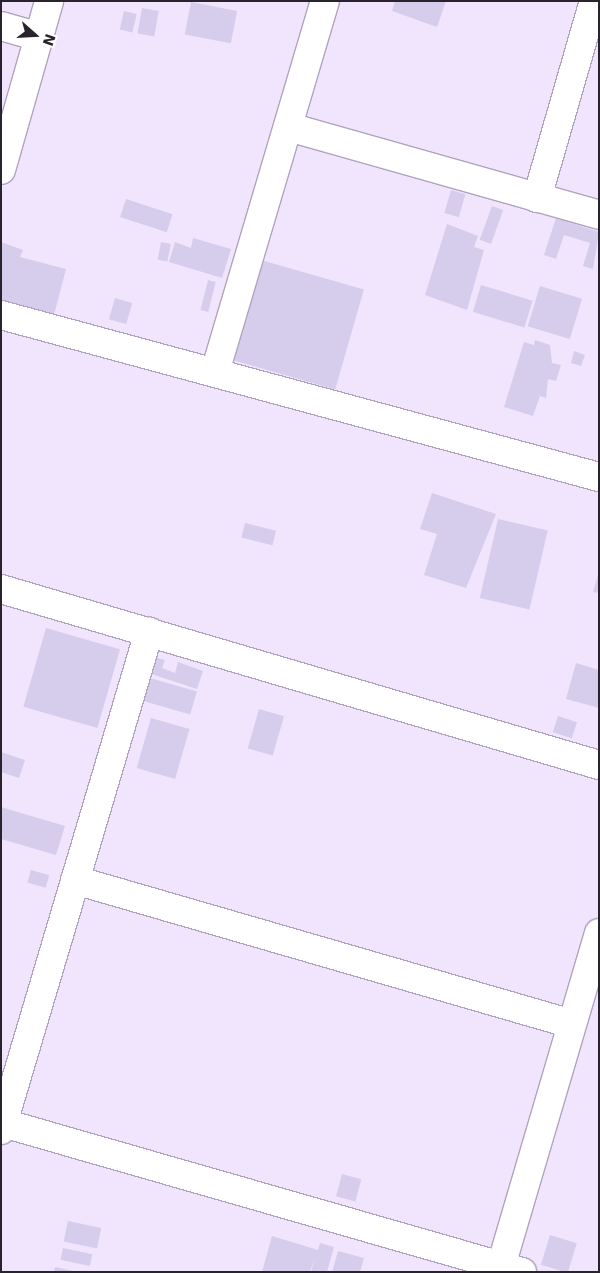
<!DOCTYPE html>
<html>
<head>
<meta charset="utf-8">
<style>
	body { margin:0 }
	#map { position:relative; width:600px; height:1273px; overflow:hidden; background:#f0e5fd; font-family:"DejaVu Sans",sans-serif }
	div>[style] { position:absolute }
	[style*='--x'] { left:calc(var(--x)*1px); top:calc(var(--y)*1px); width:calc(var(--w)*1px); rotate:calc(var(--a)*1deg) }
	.building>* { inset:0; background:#d6cdec; transform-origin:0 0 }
	.roads { filter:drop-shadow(1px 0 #b0a3bf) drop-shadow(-1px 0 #b0a3bf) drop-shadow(0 1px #b0a3bf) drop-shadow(0 -1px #b0a3bf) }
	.minor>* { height:28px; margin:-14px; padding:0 14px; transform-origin:14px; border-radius:14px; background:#fff }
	span { translate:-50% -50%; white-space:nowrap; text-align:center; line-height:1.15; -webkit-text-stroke:4.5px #fff; paint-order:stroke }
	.frame { position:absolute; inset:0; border:2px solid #28232d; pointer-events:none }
	.north { position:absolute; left:10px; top:10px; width:50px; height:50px; -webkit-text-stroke:4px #fff; paint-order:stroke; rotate:109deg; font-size:14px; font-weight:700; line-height:20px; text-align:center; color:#28232d }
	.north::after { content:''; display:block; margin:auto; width:18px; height:22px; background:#28232d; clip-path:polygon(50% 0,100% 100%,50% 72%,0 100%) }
</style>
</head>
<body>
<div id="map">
	<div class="building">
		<i style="clip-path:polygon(395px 1px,446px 1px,437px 27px,392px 11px)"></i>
		<i style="left:191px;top:2px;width:47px;height:33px;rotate:11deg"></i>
		<i style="left:142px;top:8px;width:17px;height:26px;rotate:10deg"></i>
		<i style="left:124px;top:11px;width:13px;height:19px;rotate:13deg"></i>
		<i style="left:451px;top:190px;width:15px;height:24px;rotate:16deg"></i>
		<i style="left:126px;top:199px;width:49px;height:19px;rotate:18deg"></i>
		<i style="left:492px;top:206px;width:12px;height:36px;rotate:20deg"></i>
		<i style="clip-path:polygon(556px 218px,599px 232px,593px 269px,583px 266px,590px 243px,564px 235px,556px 259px,544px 255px)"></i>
		<i style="clip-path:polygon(447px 224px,478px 236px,474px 247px,484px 250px,467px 310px,425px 295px)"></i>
		<i style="clip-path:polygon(193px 238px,231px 249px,222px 278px,169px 262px,175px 242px,191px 248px)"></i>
		<i style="clip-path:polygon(1px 242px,23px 250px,20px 257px,66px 269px,54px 315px,1px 301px)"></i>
		<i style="left:161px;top:242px;width:10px;height:18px;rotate:11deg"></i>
		<i style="left:261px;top:260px;width:107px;height:104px;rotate:16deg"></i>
		<i style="left:208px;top:280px;width:8px;height:31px;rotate:14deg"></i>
		<i style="left:481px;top:285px;width:54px;height:28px;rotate:17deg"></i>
		<i style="left:540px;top:286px;width:44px;height:42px;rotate:17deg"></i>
		<i style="left:115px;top:298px;width:18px;height:22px;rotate:16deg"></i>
		<i style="clip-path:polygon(535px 340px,550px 345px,552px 363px,561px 365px,556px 381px,548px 379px,546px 398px,540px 396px,533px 416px,504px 407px,524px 342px,534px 345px)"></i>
		<i style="clip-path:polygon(574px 351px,585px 355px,581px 366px,571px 363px)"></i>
		<i style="clip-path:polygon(432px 493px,496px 514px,466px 588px,424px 575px,437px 534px,420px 529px)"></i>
		<i style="left:498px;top:519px;width:51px;height:81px;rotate:13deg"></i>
		<i style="left:245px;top:523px;width:32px;height:15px;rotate:14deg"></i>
		<i style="clip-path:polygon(598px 575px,599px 575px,599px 593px,593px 592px)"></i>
		<i style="left:46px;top:628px;width:77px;height:82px;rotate:16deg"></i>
		<i style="clip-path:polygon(150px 656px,165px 660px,162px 668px,175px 673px,178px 662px,203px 671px,197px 689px,145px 672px)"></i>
		<i style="clip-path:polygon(576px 663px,599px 670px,599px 708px,566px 699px)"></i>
		<i style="left:143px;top:676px;width:56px;height:24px;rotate:16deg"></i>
		<i style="left:259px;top:709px;width:26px;height:41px;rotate:16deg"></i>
		<i style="left:558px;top:716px;width:20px;height:17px;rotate:18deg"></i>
		<i style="left:151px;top:718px;width:40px;height:52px;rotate:16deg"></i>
		<i style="clip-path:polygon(1px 752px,25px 760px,19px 778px,1px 772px)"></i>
		<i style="clip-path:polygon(1px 807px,65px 826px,56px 855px,1px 839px)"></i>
		<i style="left:31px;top:870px;width:19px;height:13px;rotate:16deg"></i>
		<i style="left:342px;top:1174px;width:20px;height:23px;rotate:15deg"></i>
		<i style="left:68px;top:1221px;width:34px;height:21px;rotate:12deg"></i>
		<i style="left:550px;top:1235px;width:28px;height:31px;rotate:17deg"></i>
		<i style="clip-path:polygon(272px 1236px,318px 1250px,320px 1243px,334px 1247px,327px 1272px,311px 1272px,315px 1257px,310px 1272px,262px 1272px)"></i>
		<i style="left:63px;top:1248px;width:30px;height:12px;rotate:12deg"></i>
		<i style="clip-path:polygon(338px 1251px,364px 1258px,360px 1272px,332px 1272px)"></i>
		<i style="clip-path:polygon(55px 1267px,73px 1271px,73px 1272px,54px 1272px)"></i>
	</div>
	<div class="roads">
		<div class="minor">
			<i style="--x:1;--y:26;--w:40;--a:16"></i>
			<i style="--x:289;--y:127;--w:322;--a:15.8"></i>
			<i style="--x:1;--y:170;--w:176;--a:-74.1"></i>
			<i style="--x:537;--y:198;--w:205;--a:-73.9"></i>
			<i style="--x:1;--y:315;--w:620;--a:15.16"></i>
			<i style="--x:215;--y:372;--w:387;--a:-73.5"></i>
			<i style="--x:1;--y:589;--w:623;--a:16.4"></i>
			<i style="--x:75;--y:880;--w:517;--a:16.16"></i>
			<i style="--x:3;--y:1123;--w:540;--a:16.02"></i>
			<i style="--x:1;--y:1130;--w:520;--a:-73.45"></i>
			<i style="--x:501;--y:1266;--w:347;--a:-73.6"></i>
		</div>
	</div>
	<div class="frame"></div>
	<div class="north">N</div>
</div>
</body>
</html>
